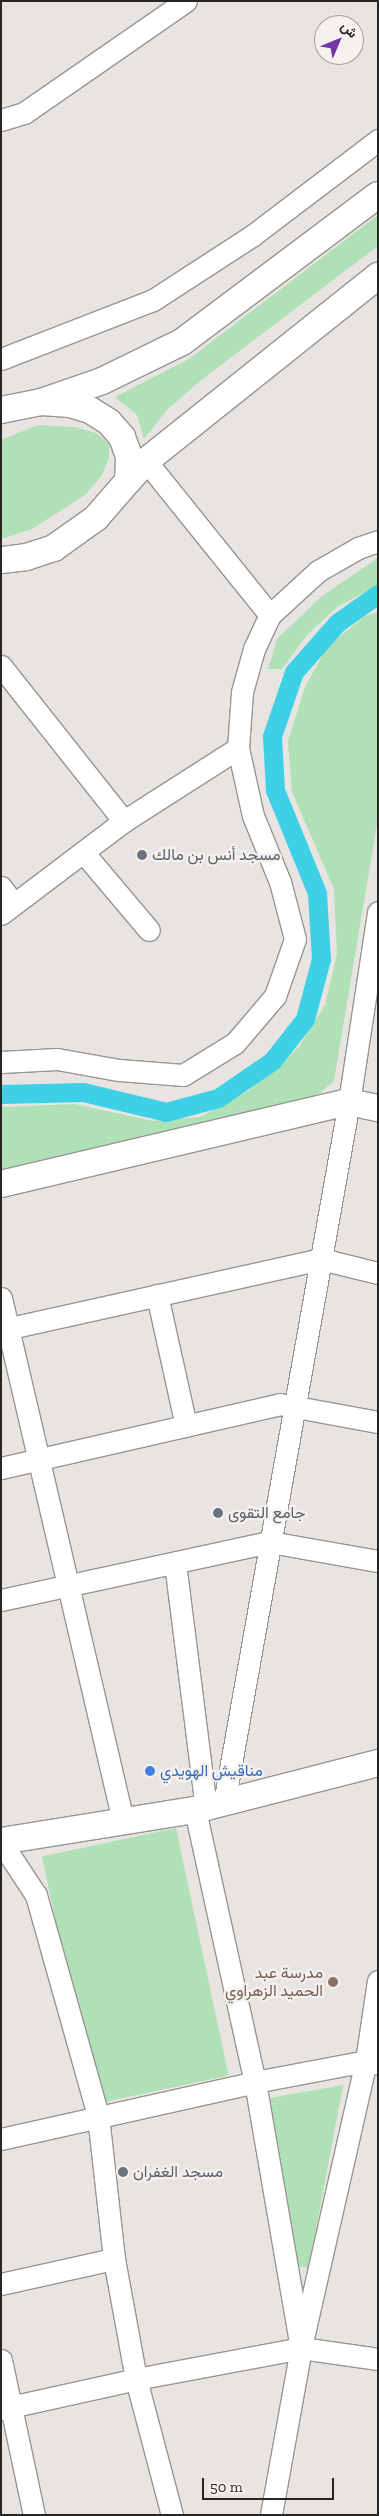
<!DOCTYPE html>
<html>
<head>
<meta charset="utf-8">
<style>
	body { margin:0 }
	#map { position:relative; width:379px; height:2516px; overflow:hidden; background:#e8e4e1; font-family:"Zilla Slab",Vazirmatn,serif }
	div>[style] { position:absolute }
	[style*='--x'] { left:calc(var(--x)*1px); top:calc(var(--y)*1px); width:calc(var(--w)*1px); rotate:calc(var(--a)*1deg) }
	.green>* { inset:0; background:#b0e1b6; transform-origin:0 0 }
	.canal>* { height:19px; margin:-9.5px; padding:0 9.5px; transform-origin:9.5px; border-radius:9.5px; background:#3dd0e6 }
	.roads { filter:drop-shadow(1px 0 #989592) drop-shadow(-1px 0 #989592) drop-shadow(0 1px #989592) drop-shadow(0 -1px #989592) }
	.minor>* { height:21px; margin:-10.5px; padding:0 10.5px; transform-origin:10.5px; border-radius:10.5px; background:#fff }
	.major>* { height:26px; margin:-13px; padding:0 13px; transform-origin:13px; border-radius:13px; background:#fff }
	.dots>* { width:14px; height:14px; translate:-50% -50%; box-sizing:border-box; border:2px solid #f5f1ee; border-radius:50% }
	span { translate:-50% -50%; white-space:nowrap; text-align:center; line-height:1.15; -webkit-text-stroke:4.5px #f5f1ee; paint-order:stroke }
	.worship-label { font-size:16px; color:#5b616d }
	.left { translate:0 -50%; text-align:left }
	.shop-label { font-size:16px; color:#366cbe }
	.education-label { font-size:16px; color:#785e54 }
	.right { translate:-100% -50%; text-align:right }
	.frame { position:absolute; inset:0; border:2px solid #282625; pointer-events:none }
	.north { position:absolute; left:314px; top:15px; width:50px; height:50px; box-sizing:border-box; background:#f5f1ee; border:1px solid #a3a09e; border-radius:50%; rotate:45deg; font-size:14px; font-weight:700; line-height:20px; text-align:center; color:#282625 }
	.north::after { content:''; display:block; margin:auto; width:18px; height:22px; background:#7535aa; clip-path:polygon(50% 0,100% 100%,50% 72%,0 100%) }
	.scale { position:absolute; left:202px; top:2478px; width:132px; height:22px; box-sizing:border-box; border:2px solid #282625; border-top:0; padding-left:6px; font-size:15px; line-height:18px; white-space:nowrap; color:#282625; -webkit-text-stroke:4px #f5f1ee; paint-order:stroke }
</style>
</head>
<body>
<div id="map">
	<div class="green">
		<i style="clip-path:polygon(378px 215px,378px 246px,200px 381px,167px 410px,144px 439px,137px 415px,115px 397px,189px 359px)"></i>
		<i style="clip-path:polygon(38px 425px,75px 427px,96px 433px,109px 444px,109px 457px,102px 475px,85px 495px,32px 529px,1px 539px,1px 440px)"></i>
		<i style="clip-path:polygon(378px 558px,378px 585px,337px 607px,307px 635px,282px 669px,268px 669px,277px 639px,322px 596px)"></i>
		<i style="clip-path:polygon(378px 612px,378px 818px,334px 1081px,309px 1102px,1px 1172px,1px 1107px,75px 1104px,153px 1121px,200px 1117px,248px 1091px,299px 1047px,325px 1005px,337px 954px,334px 889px,292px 792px,288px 741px,305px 687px,327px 647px,365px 616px)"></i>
		<i style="left:176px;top:1828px;width:253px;height:137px;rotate:78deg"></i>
		<i style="clip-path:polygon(343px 2085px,309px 2267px,296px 2267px,259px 2100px)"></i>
	</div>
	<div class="canal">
		<i style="--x:1;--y:1094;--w:82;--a:-1.4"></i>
		<i style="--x:83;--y:1092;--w:85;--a:13.5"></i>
		<i style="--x:166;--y:1112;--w:54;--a:-15.1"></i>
		<i style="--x:218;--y:1098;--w:65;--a:-34.4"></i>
		<i style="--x:272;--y:1061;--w:53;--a:-51.8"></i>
		<i style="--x:305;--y:1019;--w:62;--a:-75.1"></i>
		<i style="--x:321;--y:959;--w:66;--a:-93.5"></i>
		<i style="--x:317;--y:893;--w:111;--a:-112.2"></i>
		<i style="--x:275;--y:790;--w:54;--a:-93.2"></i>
		<i style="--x:272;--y:736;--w:68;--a:-71"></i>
		<i style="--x:294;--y:672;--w:65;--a:-48.7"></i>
		<i style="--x:337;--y:623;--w:50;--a:-35.3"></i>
	</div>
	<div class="roads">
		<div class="minor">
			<i style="--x:1;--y:120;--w:24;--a:-17"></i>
			<i style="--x:24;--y:113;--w:197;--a:-34.7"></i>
			<i style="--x:1;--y:359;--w:163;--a:-21.2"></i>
			<i style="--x:153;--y:300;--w:119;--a:-33"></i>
			<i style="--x:253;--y:235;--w:157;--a:-37.2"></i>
			<i style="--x:146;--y:461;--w:198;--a:51.2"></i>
			<i style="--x:1;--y:666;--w:198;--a:51.6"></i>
			<i style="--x:83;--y:852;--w:102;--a:49.8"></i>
			<i style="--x:1;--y:887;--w:21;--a:53"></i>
			<i style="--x:1;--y:914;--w:154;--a:-37.1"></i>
			<i style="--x:124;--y:821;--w:135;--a:-32.6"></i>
			<i style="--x:1;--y:1062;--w:56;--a:-3.1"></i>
			<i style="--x:57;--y:1059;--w:63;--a:10.1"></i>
			<i style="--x:119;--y:1070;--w:64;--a:4.5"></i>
			<i style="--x:183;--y:1075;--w:61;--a:-31.6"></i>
			<i style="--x:235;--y:1043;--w:62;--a:-49.6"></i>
			<i style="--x:275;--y:996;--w:60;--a:-70.7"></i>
			<i style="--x:295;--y:939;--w:59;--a:-104.7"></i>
			<i style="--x:280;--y:882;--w:71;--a:-112.2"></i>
			<i style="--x:253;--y:816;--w:70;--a:-102.4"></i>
			<i style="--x:238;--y:748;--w:56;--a:-85.9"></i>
			<i style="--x:242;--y:692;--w:45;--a:-74.4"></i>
			<i style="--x:254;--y:649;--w:38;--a:-65"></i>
			<i style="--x:270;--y:615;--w:65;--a:-42.5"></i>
			<i style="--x:318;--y:571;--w:46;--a:-29.9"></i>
			<i style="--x:358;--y:548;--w:21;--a:-19"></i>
			<i style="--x:157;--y:1295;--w:134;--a:77.5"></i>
			<i style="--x:1;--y:1298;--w:537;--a:76.87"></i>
			<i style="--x:1;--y:1330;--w:328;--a:-12.5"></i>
			<i style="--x:321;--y:1259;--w:59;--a:13.8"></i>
			<i style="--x:1;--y:1468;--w:286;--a:-12.9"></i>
			<i style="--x:280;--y:1404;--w:100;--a:10.4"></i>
			<i style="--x:175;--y:1563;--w:246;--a:82.8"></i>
			<i style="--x:1;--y:1600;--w:275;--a:-12.2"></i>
			<i style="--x:270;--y:1542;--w:110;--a:10"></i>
			<i style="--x:224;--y:1803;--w:712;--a:-79.89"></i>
			<i style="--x:349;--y:1102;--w:192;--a:-81.3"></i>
			<i style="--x:195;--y:1810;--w:279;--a:77.6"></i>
			<i style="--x:255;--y:2082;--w:270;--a:80.2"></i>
			<i style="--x:301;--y:2348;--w:170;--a:100.2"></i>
			<i style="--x:1;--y:1842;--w:64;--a:56.6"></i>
			<i style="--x:36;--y:1895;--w:230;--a:74.3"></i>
			<i style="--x:98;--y:2116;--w:144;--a:83.6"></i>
			<i style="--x:114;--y:2259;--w:122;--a:79.6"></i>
			<i style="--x:136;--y:2379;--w:141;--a:75.2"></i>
			<i style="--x:1;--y:2139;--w:260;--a:-12.6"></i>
			<i style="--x:255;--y:2082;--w:113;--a:-10.7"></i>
			<i style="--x:366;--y:2061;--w:12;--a:14"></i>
			<i style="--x:1;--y:2284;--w:116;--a:-12.5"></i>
			<i style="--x:303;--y:2338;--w:284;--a:-77.2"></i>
			<i style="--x:366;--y:2061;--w:81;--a:-81.5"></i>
			<i style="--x:1;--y:2360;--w:158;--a:78"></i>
			<i style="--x:1;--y:2409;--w:138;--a:-12.5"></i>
			<i style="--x:136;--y:2379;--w:168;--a:-10.6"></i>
			<i style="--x:301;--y:2348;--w:78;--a:8.1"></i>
		</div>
		<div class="major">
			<i style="--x:41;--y:402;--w:65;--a:-19"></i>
			<i style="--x:102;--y:381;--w:89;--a:-26"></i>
			<i style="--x:182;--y:342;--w:245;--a:-36.9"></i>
			<i style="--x:1;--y:410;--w:41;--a:-11.3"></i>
			<i style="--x:41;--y:402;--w:29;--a:4"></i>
			<i style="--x:70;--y:404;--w:21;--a:17"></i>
			<i style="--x:90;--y:410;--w:22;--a:32"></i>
			<i style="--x:109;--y:422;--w:20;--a:49"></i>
			<i style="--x:122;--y:437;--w:20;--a:70"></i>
			<i style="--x:129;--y:456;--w:25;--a:92"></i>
			<i style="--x:128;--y:481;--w:49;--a:130.9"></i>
			<i style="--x:96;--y:518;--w:52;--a:144.5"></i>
			<i style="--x:54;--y:548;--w:28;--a:162"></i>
			<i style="--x:27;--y:557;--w:26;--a:173"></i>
			<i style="--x:128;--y:481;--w:27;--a:-48"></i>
			<i style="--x:146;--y:461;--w:297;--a:-38.6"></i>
			<i style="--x:1;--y:1184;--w:358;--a:-13.3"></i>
			<i style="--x:349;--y:1102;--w:30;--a:12"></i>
			<i style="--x:1;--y:1841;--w:196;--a:-9.1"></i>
			<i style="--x:195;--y:1810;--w:189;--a:-14.4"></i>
		</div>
	</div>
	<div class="dots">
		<i style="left:142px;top:855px;background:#6b7280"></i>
		<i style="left:218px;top:1513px;background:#6b7280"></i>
		<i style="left:150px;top:1771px;background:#3f7fe0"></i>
		<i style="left:333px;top:1982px;background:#8d6e63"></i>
		<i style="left:123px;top:2172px;background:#6b7280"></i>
	</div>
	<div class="worship-label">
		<span class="left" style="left:152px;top:855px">مسجد أنس بن مالك</span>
		<span class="left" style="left:228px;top:1513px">جامع التقوى</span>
		<span class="left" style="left:133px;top:2172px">مسجد الغفران</span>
	</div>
	<div class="shop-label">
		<span class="left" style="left:160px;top:1771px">مناقيش الهويدي</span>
	</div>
	<div class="education-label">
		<span class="right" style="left:323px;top:1982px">مدرسة عبد<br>الحميد الزهراوي</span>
	</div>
	<div class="frame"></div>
	<div class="north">ش</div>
	<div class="scale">50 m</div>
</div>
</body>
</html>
